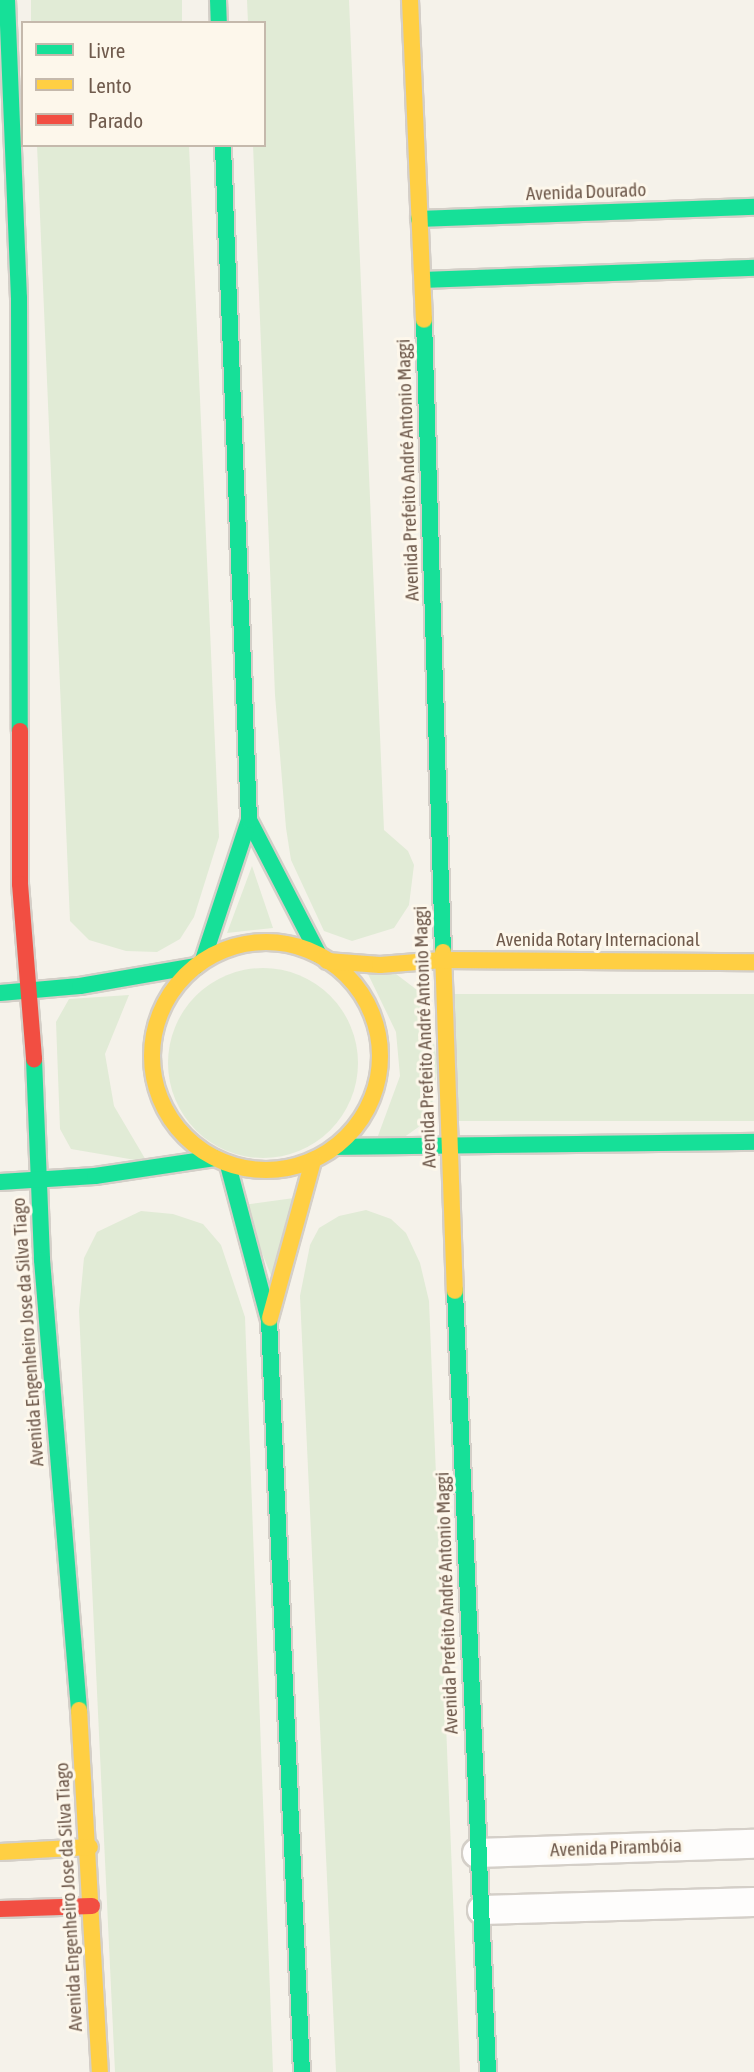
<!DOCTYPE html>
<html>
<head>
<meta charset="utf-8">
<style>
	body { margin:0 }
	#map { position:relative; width:754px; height:2072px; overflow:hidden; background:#f5f2ea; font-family:"Asap Condensed",sans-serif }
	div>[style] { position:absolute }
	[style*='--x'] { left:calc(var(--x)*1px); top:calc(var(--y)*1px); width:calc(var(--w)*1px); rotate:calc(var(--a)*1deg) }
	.green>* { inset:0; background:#e1ebd6; transform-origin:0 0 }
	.round { border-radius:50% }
	.roads { filter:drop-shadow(2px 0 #d4cfc8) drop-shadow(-2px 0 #d4cfc8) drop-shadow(0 2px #d4cfc8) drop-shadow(0 -2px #d4cfc8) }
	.street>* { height:28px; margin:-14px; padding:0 14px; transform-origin:14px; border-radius:14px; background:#fefdfc }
	.fast>* { height:16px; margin:-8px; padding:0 8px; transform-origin:8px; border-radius:8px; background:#16e098 }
	.slow>* { height:16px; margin:-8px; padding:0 8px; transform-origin:8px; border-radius:8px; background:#ffcf43 }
	.slow>.ring { margin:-8px; padding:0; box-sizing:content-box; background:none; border:16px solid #ffcf43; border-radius:50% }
	.jam>* { height:16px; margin:-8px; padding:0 8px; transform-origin:8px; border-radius:8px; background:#f24e42 }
	span { translate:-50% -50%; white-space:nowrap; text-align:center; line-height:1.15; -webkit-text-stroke:6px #fdf7eb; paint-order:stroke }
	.street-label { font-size:19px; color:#705b4d }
	.legend { position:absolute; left:21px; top:21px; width:245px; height:126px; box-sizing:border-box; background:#fdf7eb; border:2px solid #c5b9ac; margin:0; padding:9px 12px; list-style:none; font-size:21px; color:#705b4d }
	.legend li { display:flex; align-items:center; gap:14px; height:35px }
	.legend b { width:35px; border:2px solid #c5b9ac }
</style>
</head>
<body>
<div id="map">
	<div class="green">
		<i style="left:31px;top:0;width:151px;height:23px"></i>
		<i style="clip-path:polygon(247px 0,349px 0,384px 830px,408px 851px,414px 865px,409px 905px,394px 928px,352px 941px,324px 931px,291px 860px,286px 828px,275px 695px,253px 145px,264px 145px,264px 23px,248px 23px)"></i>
		<i style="clip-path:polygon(37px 145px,189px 145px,219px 837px,194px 917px,180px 939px,157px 952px,126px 951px,89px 940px,70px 921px)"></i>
		<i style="clip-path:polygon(252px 866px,273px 928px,227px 933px)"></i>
		<i class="round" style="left:168px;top:968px;width:190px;height:190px"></i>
		<i style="clip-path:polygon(367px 972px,396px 974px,425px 996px,438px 1065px,430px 1119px,400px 1140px,375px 1144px,400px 1076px,396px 1032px)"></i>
		<i style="left:754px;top:994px;width:127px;height:307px;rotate:90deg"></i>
		<i style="clip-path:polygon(129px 995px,105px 1054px,114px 1106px,147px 1162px,71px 1149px,60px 1129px,56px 1022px,69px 999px)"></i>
		<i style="clip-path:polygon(294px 1198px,272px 1278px,243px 1205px)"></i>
		<i style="clip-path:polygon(366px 1210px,391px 1219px,406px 1233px,420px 1263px,429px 1301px,460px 2072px,336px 2072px,300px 1296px,310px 1245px,319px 1228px,339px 1216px)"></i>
		<i style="clip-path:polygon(141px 1211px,173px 1214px,203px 1224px,221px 1245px,245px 1317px,273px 2072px,115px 2072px,79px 1311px,84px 1258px,97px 1232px)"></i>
	</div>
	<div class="roads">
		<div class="street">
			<i style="--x:477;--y:1853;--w:277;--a:-1.9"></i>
			<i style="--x:482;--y:1910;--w:272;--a:-1.7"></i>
		</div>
		<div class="fast">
			<i style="--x:7;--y:0;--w:298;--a:87.7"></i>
			<i style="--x:19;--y:298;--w:433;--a:89.9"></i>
			<i style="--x:218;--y:0;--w:23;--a:88"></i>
			<i style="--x:419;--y:219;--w:335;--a:-2.1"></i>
			<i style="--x:423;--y:280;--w:331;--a:-2.1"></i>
			<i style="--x:424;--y:320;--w:632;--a:88.28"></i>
			<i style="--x:249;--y:820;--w:152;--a:62.6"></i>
			<i style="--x:203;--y:960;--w:147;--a:-71.8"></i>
			<i style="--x:249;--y:820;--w:676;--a:-92.21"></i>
			<i style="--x:0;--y:993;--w:80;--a:-5"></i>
			<i style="--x:80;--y:986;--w:118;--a:-9.8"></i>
			<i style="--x:34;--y:1059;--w:201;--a:87.7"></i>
			<i style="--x:42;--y:1260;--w:452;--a:85.3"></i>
			<i style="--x:337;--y:1147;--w:417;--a:-0.7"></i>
			<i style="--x:228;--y:1165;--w:160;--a:75.2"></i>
			<i style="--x:269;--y:1320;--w:753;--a:87.49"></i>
			<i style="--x:0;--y:1182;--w:95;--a:-3.6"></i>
			<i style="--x:95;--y:1176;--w:121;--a:-8.5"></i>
			<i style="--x:455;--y:1291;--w:782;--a:87.58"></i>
		</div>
		<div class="slow">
			<i style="--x:410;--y:0;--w:320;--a:87.5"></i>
			<i class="ring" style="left:152px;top:942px;width:212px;height:212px"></i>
			<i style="--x:443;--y:952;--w:339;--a:88"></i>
			<i style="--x:327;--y:961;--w:53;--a:4.3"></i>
			<i style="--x:380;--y:965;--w:62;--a:-4.6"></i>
			<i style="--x:442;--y:960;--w:312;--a:0.4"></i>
			<i style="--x:270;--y:1318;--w:163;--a:-74.7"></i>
			<i style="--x:79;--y:1710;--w:363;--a:86.7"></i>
			<i style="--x:0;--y:1852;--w:90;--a:-3.2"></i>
		</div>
		<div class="jam">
			<i style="--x:20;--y:731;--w:153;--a:90"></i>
			<i style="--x:20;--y:884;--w:176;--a:85.4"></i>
			<i style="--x:0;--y:1909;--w:92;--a:-1.9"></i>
		</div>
	</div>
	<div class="street-label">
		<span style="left:586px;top:192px;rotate:-2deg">Avenida Dourado</span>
		<span style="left:408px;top:470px;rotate:-92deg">Avenida Prefeito André Antonio Maggi</span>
		<span style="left:598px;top:940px">Avenida Rotary Internacional</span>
		<span style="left:425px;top:1037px;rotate:-92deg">Avenida Prefeito André Antonio Maggi</span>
		<span style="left:28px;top:1332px;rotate:-94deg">Avenida Engenheiro Jose da Silva Tiago</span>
		<span style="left:447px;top:1603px;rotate:-92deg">Avenida Prefeito André Antonio Maggi</span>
		<span style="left:616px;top:1848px;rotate:-2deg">Avenida Pirambóia</span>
		<span style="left:69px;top:1897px;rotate:-93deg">Avenida Engenheiro Jose da Silva Tiago</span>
	</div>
	<ul class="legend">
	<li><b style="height:9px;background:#16e098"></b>Livre</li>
	<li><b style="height:9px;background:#ffcf43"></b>Lento</li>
	<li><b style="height:9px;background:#f24e42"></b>Parado</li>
	</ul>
</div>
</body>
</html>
